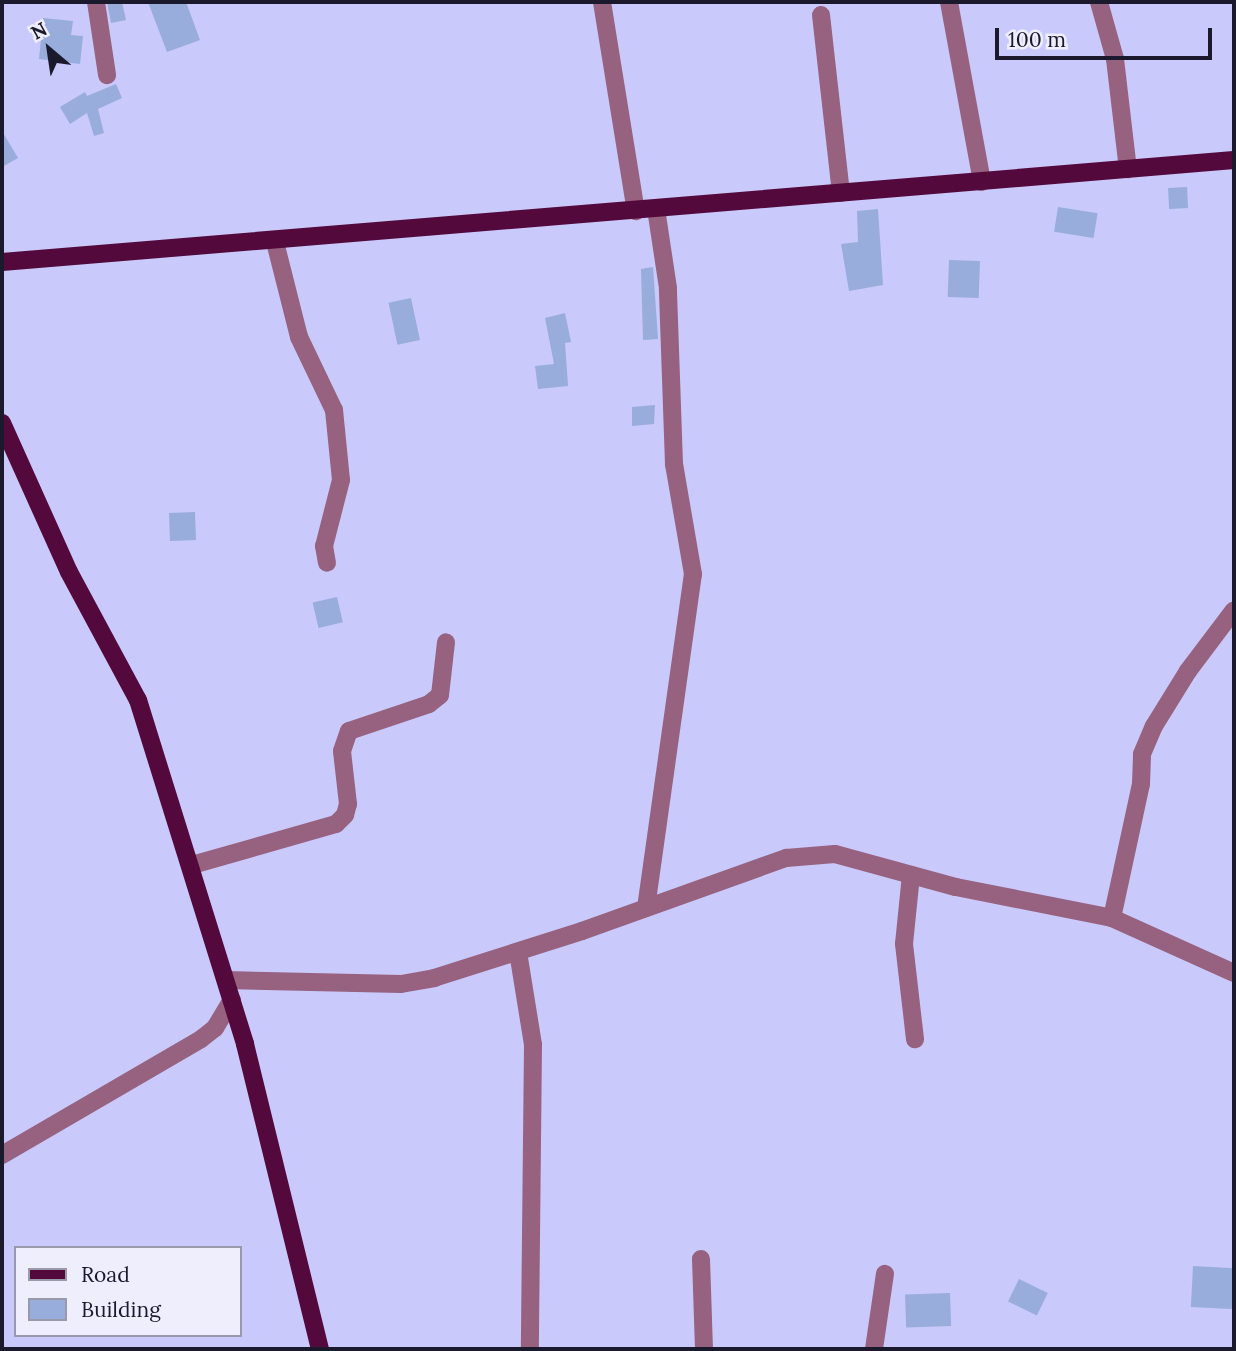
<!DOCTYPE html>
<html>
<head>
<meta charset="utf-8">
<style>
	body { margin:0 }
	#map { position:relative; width:1236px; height:1351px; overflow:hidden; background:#c9c9fb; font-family:Lora,serif }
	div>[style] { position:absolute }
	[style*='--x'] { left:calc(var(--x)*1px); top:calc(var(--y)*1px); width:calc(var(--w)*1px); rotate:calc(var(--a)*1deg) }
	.building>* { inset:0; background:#98addb; transform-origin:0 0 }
	.minor>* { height:18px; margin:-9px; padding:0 9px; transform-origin:9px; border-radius:9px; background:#96627f }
	.major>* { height:18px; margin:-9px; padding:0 9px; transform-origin:9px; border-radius:9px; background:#53093b }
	span { translate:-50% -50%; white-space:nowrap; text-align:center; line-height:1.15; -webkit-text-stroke:5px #eeeefd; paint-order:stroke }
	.frame { position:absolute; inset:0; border:4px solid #1b1a2c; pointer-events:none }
	.legend { position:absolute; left:14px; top:1246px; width:228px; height:91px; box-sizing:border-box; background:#eeeefd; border:2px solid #9a99a9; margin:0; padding:9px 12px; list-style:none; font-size:21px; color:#1b1a2c }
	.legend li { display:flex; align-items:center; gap:14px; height:35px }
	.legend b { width:35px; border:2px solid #9a99a9 }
	.north { position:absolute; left:14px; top:14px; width:70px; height:70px; -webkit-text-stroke:5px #eeeefd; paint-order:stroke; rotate:331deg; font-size:19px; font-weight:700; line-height:28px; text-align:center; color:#1b1a2c }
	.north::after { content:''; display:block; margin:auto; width:24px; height:32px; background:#1b1a2c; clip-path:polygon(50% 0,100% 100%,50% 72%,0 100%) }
	.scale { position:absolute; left:995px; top:28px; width:217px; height:32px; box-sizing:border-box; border:4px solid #1b1a2c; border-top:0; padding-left:9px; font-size:21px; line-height:24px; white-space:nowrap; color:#1b1a2c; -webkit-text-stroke:5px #eeeefd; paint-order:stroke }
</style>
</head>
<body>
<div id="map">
	<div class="building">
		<i style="clip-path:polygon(107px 2px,122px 2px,126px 20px,111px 23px)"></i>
		<i style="clip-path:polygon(148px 2px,186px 2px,200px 40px,167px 52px)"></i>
		<i style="clip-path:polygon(43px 18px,73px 21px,71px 35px,83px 36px,80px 64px,39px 59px)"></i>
		<i style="clip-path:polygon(116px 84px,122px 98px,98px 109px,104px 133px,94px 136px,87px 113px,70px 124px,60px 107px,85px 92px,87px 96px)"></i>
		<i style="clip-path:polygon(2px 131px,18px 158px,2px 167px)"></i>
		<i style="left:1187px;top:187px;width:21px;height:19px;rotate:87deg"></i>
		<i style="left:1058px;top:207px;width:40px;height:25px;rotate:9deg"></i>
		<i style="clip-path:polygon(878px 209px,883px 285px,849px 291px,841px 244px,858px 242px,857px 211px)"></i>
		<i style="left:949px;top:260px;width:31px;height:37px;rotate:2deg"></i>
		<i style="clip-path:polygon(653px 267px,658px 339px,643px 340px,641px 269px)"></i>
		<i style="left:411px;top:298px;width:43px;height:23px;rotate:78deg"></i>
		<i style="clip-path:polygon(565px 313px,571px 342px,565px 343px,568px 386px,538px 389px,535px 366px,554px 364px,545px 318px)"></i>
		<i style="clip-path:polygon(655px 405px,654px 424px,632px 426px,632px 407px)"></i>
		<i style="left:195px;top:512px;width:28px;height:26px;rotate:88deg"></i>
		<i style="left:337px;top:597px;width:26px;height:25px;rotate:77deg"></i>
		<i style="left:1193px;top:1266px;width:41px;height:41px;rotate:3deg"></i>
		<i style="left:1019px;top:1279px;width:32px;height:25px;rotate:26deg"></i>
		<i style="left:950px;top:1293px;width:33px;height:45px;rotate:88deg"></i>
	</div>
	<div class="minor">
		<i style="--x:96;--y:2;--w:74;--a:81.4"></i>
		<i style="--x:602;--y:2;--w:212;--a:80.8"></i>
		<i style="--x:949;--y:2;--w:183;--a:79.6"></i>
		<i style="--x:1099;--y:2;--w:59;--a:74.3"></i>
		<i style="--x:1115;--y:59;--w:111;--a:83.3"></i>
		<i style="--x:821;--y:15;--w:179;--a:83.6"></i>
		<i style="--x:275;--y:242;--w:98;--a:75.8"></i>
		<i style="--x:299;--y:337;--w:81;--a:64.4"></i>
		<i style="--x:334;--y:410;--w:70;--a:84.3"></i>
		<i style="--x:341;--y:480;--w:68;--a:104.4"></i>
		<i style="--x:324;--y:546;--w:17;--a:80"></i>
		<i style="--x:192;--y:865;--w:150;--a:-15.9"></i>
		<i style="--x:336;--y:824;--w:13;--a:-45"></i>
		<i style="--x:345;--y:815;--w:11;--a:-75"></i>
		<i style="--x:348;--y:804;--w:53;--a:-96.5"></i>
		<i style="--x:342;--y:751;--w:21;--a:-71"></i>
		<i style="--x:349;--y:731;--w:84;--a:-18.6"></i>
		<i style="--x:429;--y:704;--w:14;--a:-39"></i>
		<i style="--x:440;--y:695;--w:53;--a:-83.5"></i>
		<i style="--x:911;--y:875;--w:69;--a:95.8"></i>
		<i style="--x:904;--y:944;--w:96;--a:83.4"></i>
		<i style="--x:646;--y:908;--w:337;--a:-82"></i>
		<i style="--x:693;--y:574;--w:112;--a:-99.8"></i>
		<i style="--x:674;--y:464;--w:176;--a:-92"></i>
		<i style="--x:668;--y:288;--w:80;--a:-98.6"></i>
		<i style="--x:1112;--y:918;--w:137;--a:-77.8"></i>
		<i style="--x:1141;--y:784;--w:30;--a:-88"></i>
		<i style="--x:1142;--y:754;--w:30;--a:-67"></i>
		<i style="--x:1154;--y:726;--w:65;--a:-58.3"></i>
		<i style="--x:1188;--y:671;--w:76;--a:-53"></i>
		<i style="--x:518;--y:952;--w:94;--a:80.8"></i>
		<i style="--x:533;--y:1045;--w:304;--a:90.6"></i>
		<i style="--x:226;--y:980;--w:175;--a:1.3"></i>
		<i style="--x:401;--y:984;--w:34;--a:-10"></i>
		<i style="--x:434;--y:978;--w:155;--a:-17.6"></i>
		<i style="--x:582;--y:931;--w:217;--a:-19.7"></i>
		<i style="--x:786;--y:858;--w:49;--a:-4.7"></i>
		<i style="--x:835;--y:854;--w:125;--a:15.3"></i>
		<i style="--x:956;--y:887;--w:159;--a:11.2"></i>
		<i style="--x:1112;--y:918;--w:134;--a:24.3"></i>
		<i style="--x:2;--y:1155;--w:230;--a:-30.2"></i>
		<i style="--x:201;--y:1039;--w:18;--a:-38"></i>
		<i style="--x:215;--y:1028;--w:33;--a:-59"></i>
		<i style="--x:701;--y:1259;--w:90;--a:88.1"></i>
		<i style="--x:874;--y:1349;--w:76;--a:-81.7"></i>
	</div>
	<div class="major">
		<i style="--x:2;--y:262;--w:1236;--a:-4.73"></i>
		<i style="--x:2;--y:423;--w:163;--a:65.8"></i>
		<i style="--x:69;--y:572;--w:145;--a:61.7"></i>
		<i style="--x:138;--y:700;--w:360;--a:72.7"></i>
		<i style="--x:245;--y:1044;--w:314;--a:76.2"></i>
	</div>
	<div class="frame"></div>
	<ul class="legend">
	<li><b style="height:9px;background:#53093b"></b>Road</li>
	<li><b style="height:19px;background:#98addb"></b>Building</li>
	</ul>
	<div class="north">N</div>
	<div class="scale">100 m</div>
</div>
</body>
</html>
